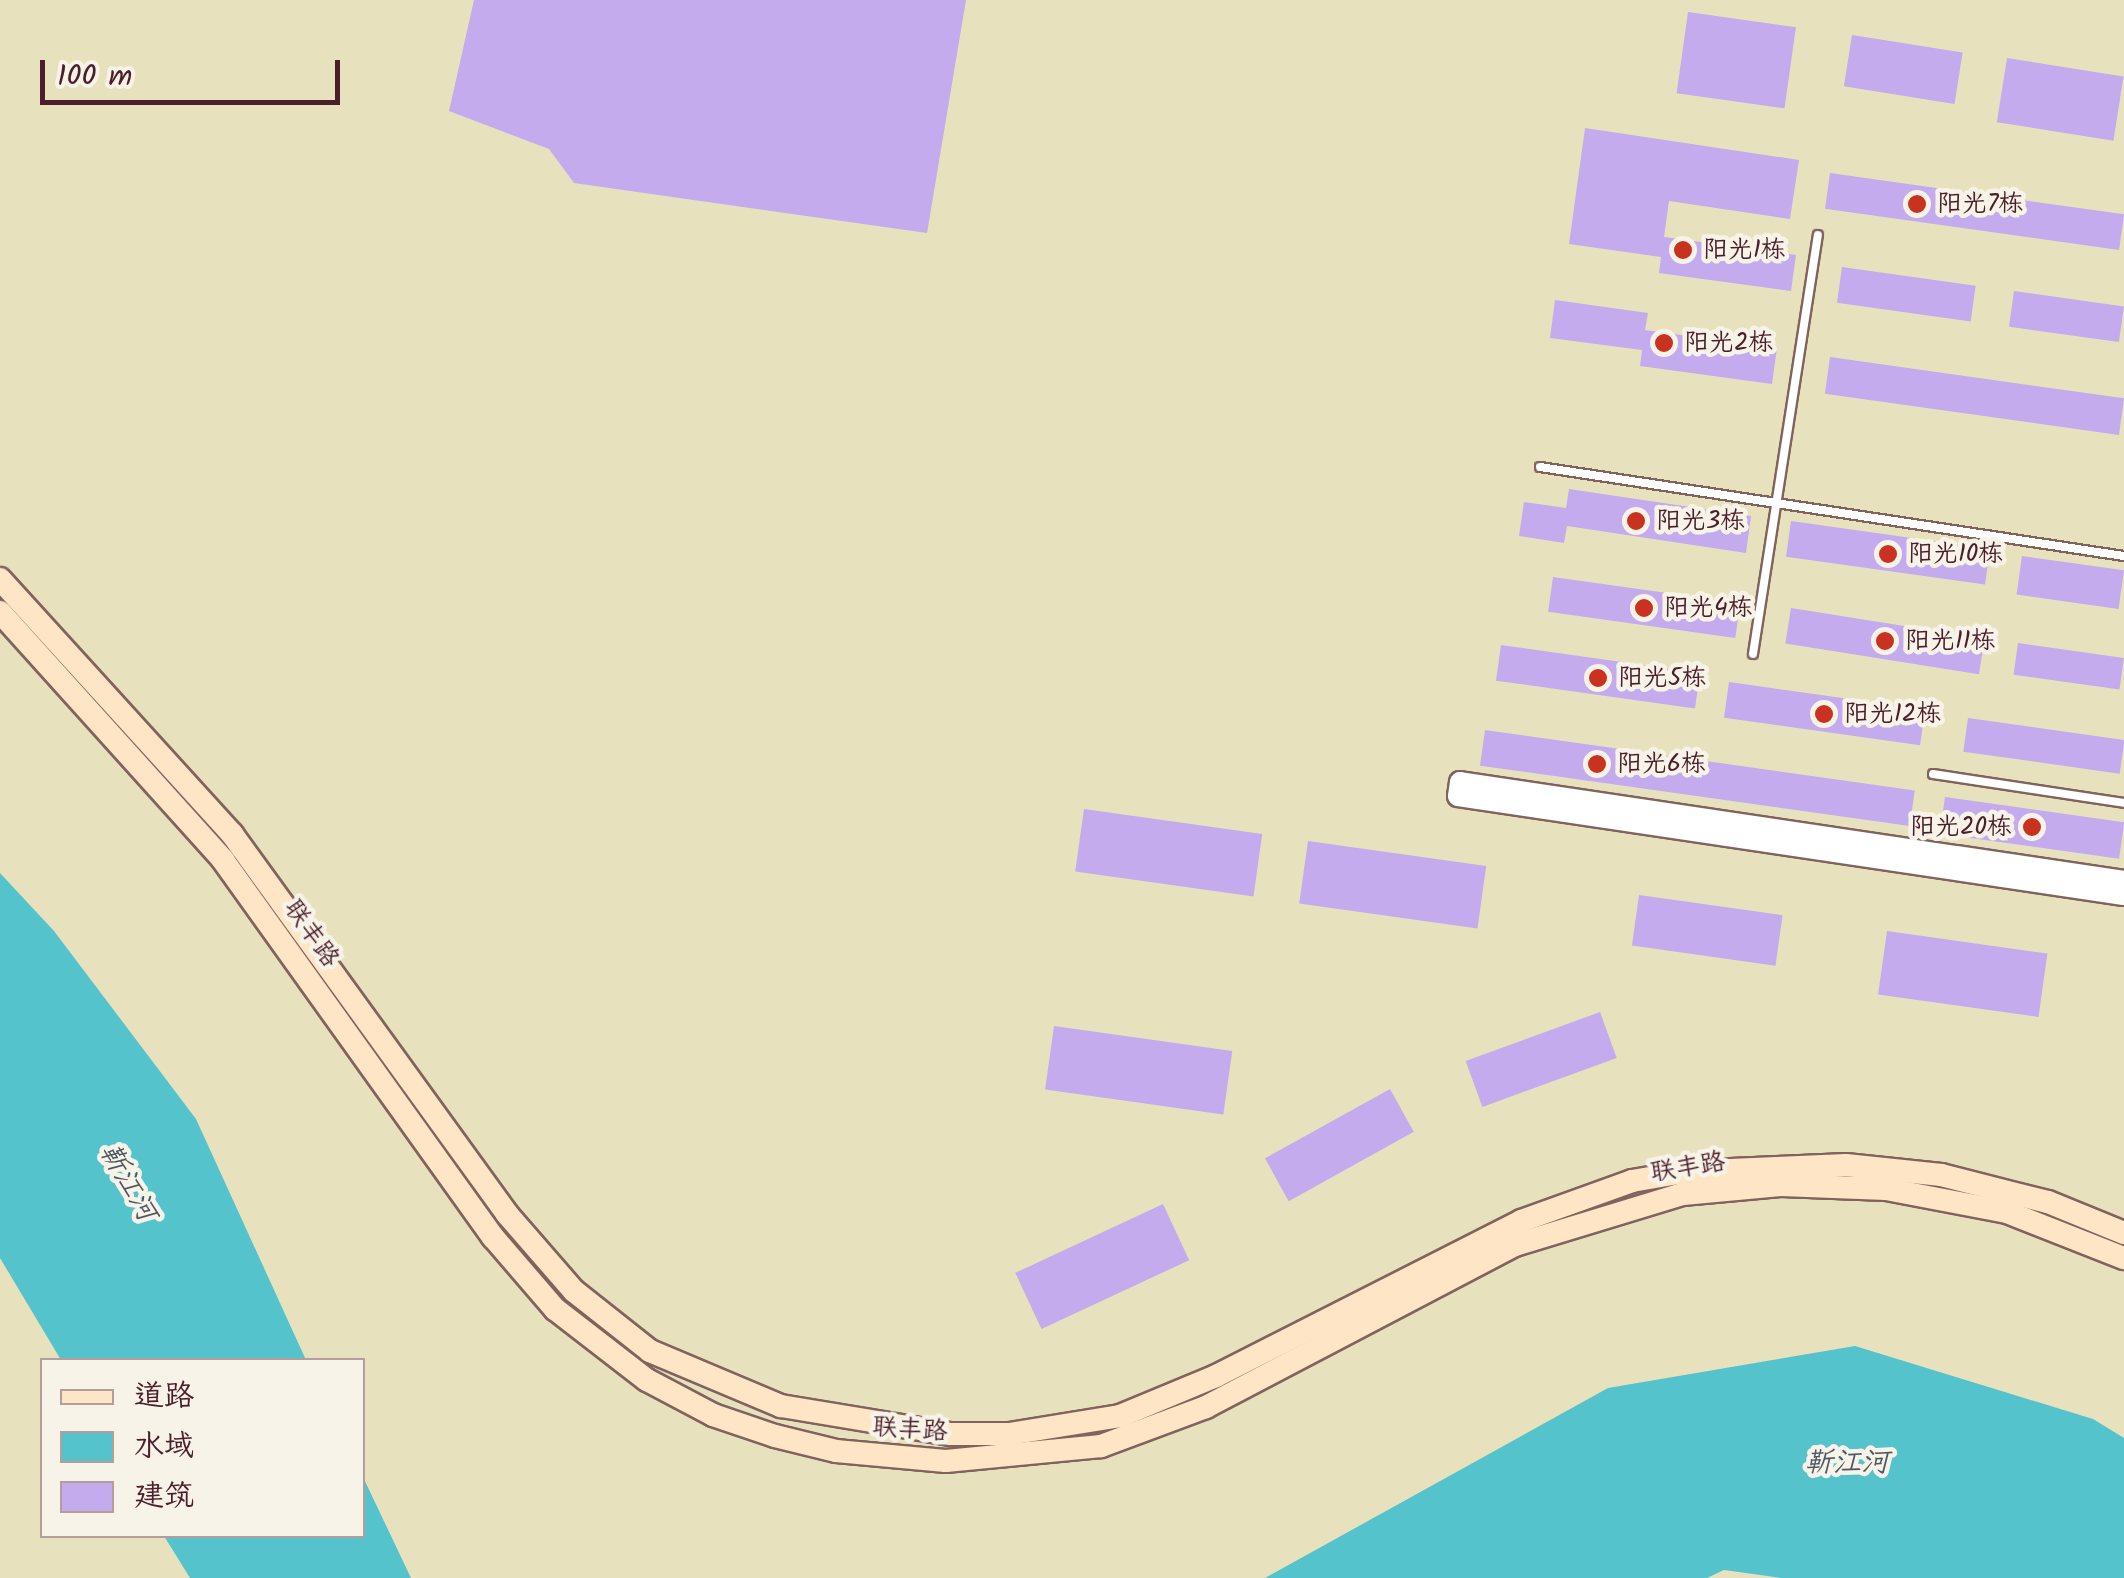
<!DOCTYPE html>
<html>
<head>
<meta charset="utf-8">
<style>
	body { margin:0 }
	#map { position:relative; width:2124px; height:1578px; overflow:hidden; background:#e8e1be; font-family:Kalam,"LXGW WenKai TC",sans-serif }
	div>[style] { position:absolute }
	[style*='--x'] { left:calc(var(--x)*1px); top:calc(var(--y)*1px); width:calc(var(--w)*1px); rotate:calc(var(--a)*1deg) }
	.water>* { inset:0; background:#55c3cb }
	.building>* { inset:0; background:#c4abee; transform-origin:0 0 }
	.roads { filter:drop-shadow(2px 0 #81635e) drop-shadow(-2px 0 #81635e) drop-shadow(0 2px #81635e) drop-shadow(0 -2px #81635e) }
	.service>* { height:8px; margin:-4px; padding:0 4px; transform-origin:4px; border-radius:4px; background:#fff }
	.tertiary>* { height:20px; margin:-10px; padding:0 10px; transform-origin:10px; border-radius:10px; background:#fff }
	.secondary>* { height:22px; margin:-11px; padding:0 11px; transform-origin:11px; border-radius:11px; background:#fde5c5 }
	.dots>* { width:28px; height:28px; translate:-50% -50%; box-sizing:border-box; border:5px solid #f7f3e8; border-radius:50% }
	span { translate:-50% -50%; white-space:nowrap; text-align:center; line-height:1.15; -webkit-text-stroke:9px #f7f3e8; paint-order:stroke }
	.poi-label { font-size:25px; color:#4a1f2b }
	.left { translate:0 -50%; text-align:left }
	.right { translate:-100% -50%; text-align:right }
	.street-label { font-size:25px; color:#4a1f2b }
	.water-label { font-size:28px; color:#4e5863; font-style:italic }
	.legend { position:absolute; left:40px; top:1358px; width:325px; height:180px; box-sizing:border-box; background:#f7f3e8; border:2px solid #b29e9c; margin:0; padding:12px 18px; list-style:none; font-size:30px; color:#4a1f2b }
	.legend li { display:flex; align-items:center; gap:20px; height:50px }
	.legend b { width:50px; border:2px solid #b29e9c }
	.scale { position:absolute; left:40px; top:60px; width:300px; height:45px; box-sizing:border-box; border:5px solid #4a1f2b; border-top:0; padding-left:12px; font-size:30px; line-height:35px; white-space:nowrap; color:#4a1f2b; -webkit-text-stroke:8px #f7f3e8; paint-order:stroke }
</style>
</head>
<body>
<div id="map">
	<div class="water">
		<i style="clip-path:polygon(0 873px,54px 931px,196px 1119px,306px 1360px,61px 1360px,0 1258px)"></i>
		<i style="clip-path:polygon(1855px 1346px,2093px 1419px,2124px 1438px,2124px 1578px,1781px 1578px,1724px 1570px,1707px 1578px,1265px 1578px,1608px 1388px)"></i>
		<i style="clip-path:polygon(363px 1477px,411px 1578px,190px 1578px,164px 1536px,362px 1536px)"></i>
	</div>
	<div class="building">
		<i style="clip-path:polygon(474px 0,966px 0,927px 233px,574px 183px,549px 149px,449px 111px)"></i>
		<i style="left:1688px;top:12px;width:109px;height:82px;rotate:8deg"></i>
		<i style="left:1852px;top:35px;width:112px;height:52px;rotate:9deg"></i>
		<i style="left:2007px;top:58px;width:118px;height:65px;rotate:9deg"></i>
		<i style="clip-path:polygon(1585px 128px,1799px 160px,1790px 219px,1669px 201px,1664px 237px,1796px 255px,1791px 291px,1659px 273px,1661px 257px,1569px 244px)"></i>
		<i style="left:1830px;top:173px;width:297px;height:36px;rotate:8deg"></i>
		<i style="left:1842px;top:267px;width:135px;height:36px;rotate:8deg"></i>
		<i style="left:2014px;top:291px;width:111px;height:36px;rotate:8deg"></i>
		<i style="clip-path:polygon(1555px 300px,1648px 313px,1645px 330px,1777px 348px,1772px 384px,1640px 366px,1642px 350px,1550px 338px)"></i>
		<i style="left:1830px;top:357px;width:297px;height:37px;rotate:8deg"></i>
		<i style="clip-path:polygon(1569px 489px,1751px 516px,1746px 553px,1567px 526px,1564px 543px,1519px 536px,1524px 502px,1566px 508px)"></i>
		<i style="left:1791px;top:521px;width:201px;height:36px;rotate:8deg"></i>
		<i style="left:2022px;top:556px;width:103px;height:39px;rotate:8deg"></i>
		<i style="left:1553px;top:577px;width:189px;height:35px;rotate:8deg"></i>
		<i style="left:1791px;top:608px;width:196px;height:36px;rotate:9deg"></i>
		<i style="left:2018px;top:643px;width:107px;height:32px;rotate:8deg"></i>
		<i style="left:1501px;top:645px;width:201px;height:36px;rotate:8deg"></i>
		<i style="left:1729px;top:682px;width:198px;height:36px;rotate:8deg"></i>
		<i style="left:1968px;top:718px;width:158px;height:34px;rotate:8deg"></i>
		<i style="left:1485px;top:730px;width:434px;height:36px;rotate:8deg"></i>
		<i style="left:1945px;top:797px;width:181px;height:37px;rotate:8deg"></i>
		<i style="left:1084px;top:809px;width:180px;height:63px;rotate:8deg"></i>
		<i style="left:1308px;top:841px;width:180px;height:63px;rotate:8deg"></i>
		<i style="left:1639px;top:895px;width:145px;height:51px;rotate:8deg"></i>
		<i style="left:1887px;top:931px;width:162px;height:64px;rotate:8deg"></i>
		<i style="left:1600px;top:1012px;width:49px;height:143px;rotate:70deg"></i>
		<i style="left:1054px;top:1026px;width:180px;height:64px;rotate:8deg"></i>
		<i style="left:1390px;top:1089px;width:49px;height:143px;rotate:61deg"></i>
		<i style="left:1163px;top:1204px;width:62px;height:163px;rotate:65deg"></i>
	</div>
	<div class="roads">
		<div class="service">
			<i style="--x:1540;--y:467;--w:591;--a:8.67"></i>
			<i style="--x:1753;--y:654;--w:424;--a:-81.2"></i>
			<i style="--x:1933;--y:774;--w:193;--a:8.6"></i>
		</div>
		<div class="tertiary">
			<i style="--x:2124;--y:881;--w:671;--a:-171.52"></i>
			<i style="--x:1460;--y:782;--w:14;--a:98"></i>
			<i style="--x:1458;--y:796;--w:673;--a:8.46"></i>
		</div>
		<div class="secondary">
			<i style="--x:0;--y:579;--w:345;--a:47.7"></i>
			<i style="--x:232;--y:834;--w:469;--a:54.1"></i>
			<i style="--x:507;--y:1214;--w:102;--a:49"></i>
			<i style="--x:574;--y:1291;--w:97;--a:38.3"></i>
			<i style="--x:650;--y:1351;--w:142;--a:22.8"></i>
			<i style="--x:781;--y:1406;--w:172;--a:9.4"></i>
			<i style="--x:951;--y:1434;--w:58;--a:0"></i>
			<i style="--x:1009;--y:1434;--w:112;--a:-9.2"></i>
			<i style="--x:1120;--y:1416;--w:104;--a:-22.6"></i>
			<i style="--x:1216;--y:1376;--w:342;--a:-26.9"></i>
			<i style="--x:1521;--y:1221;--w:118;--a:-19.8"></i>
			<i style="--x:1632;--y:1181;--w:53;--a:-9.8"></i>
			<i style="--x:1684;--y:1172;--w:162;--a:-2.5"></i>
			<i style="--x:1846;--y:1165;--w:96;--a:6"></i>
			<i style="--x:1941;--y:1175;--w:110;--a:14.2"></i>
			<i style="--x:2048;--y:1202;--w:82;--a:22.2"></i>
			<i style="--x:0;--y:612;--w:334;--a:48"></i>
			<i style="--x:223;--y:860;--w:464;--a:54.4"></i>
			<i style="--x:493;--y:1237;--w:95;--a:49.3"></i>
			<i style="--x:555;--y:1309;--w:116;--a:37.7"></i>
			<i style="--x:647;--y:1380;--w:75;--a:27.9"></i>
			<i style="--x:713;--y:1415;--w:65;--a:18.7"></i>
			<i style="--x:775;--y:1436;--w:63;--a:13.8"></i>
			<i style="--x:836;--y:1451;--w:110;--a:5.2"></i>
			<i style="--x:946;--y:1461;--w:156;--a:-5.5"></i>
			<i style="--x:1101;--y:1446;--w:112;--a:-20.4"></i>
			<i style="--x:1206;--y:1407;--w:349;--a:-27.7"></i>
			<i style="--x:1515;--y:1245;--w:176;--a:-16.9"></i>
			<i style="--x:1683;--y:1194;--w:98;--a:-5.2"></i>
			<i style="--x:1781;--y:1185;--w:105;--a:2.2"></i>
			<i style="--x:1886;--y:1189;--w:123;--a:10.8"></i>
			<i style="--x:2007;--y:1212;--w:126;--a:21.5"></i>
		</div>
	</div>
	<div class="dots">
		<i style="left:1917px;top:204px;background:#c8321e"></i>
		<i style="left:1683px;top:250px;background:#c8321e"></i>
		<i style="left:1664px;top:343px;background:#c8321e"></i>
		<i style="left:1636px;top:521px;background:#c8321e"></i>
		<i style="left:1888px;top:554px;background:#c8321e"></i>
		<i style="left:1644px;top:608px;background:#c8321e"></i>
		<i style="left:1885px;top:641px;background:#c8321e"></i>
		<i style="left:1598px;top:678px;background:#c8321e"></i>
		<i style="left:1824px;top:714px;background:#c8321e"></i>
		<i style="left:1597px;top:764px;background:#c8321e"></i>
		<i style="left:2032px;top:827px;background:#c8321e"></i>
	</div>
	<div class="poi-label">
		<span class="left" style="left:1937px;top:204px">阳光7栋</span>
		<span class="left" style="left:1703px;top:250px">阳光1栋</span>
		<span class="left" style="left:1684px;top:343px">阳光2栋</span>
		<span class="left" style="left:1656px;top:521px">阳光3栋</span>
		<span class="left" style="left:1908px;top:554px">阳光10栋</span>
		<span class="left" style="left:1664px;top:608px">阳光4栋</span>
		<span class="left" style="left:1905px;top:641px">阳光11栋</span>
		<span class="left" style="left:1618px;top:678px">阳光5栋</span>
		<span class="left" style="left:1844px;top:714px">阳光12栋</span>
		<span class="left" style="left:1617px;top:764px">阳光6栋</span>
		<span class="right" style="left:2012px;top:827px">阳光20栋</span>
	</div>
	<div class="street-label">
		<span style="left:311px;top:934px;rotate:55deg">联丰路</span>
		<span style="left:1688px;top:1168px;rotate:-9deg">联丰路</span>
		<span style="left:910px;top:1430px;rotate:4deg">联丰路</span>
	</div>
	<div class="water-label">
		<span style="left:127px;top:1183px;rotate:60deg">靳江河</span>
		<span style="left:1847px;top:1464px">靳江河</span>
	</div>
	<ul class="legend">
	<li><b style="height:12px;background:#fde5c5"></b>道路</li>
	<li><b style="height:28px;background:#55c3cb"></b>水域</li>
	<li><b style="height:28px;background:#c4abee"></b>建筑</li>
	</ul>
	<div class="scale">100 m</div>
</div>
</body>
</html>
